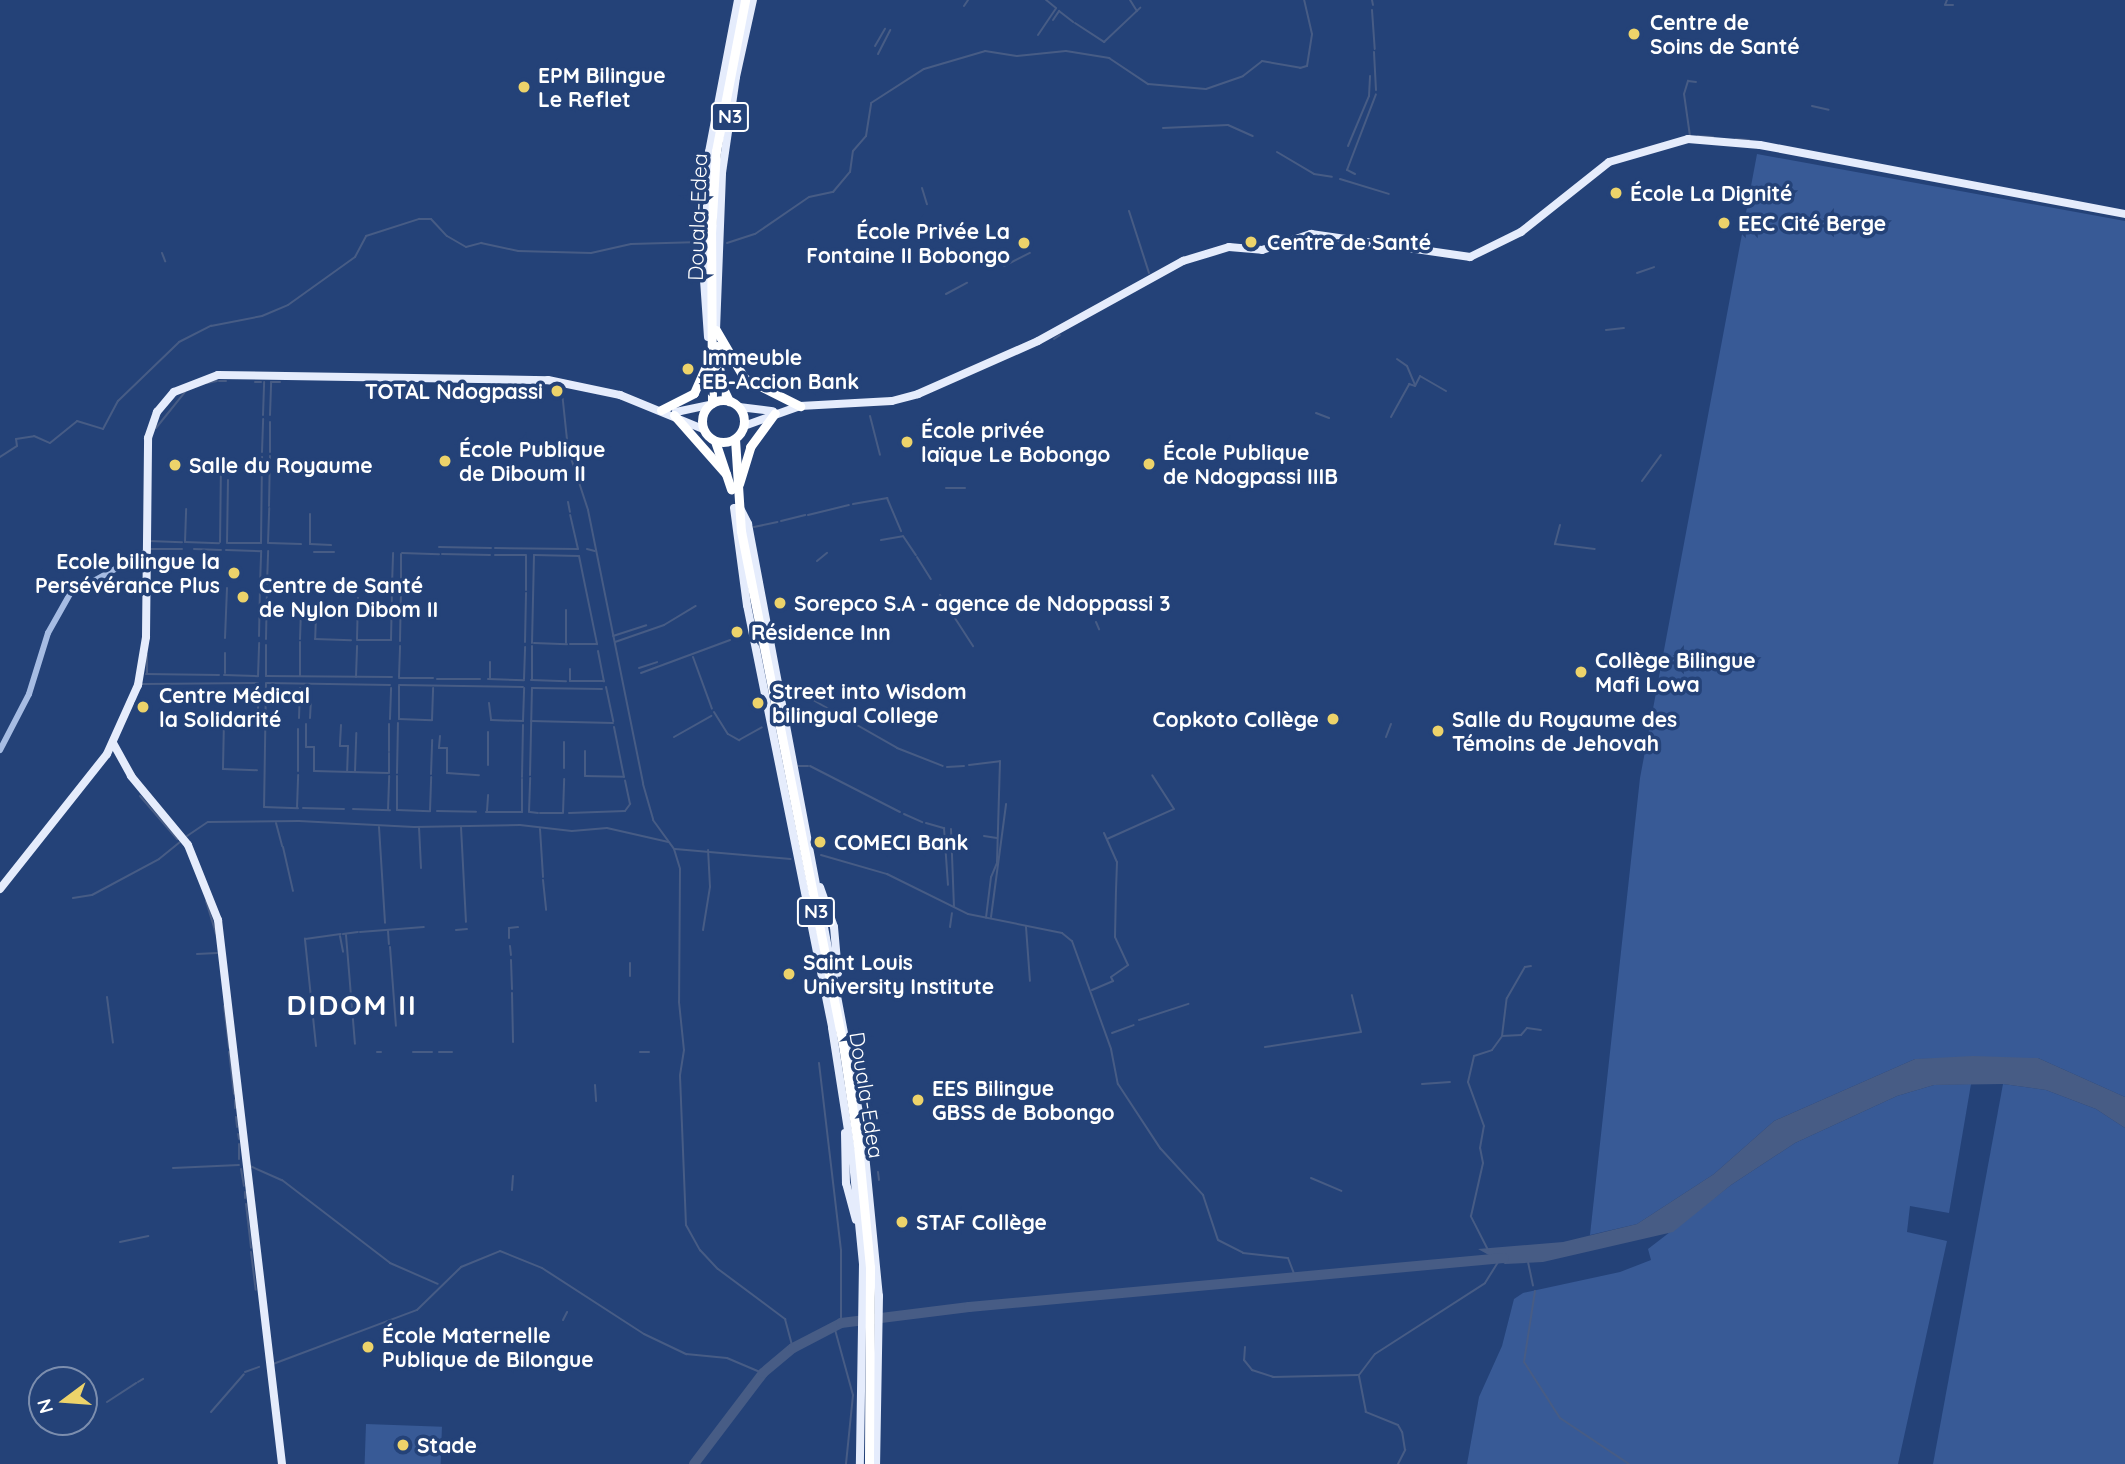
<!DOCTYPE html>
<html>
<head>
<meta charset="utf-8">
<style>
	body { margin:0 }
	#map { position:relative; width:2125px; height:1464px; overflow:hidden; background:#244278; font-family:Quicksand,sans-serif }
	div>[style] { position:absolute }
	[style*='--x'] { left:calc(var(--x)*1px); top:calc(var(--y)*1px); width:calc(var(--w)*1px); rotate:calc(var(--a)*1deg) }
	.green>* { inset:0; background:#385a96; transform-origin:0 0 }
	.water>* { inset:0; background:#475c85 }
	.stream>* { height:2px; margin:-1px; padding:0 1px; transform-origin:1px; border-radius:1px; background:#475c85 }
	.river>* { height:10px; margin:-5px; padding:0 5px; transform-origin:5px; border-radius:5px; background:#475c85 }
	.minor>* { height:6px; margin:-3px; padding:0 3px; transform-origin:3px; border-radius:3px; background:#a6bce3 }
	.major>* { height:8px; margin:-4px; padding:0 4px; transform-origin:4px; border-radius:4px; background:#e5ecfc }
	.highway>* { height:9px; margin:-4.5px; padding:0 4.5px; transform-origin:4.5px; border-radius:4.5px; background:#fff }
	.highway>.ring { margin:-4.5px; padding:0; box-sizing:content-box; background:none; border:9px solid #fff; border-radius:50% }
	.dots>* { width:19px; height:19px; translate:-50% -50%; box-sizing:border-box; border:4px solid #244278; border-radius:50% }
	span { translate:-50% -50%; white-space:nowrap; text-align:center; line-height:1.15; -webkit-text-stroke:7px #244278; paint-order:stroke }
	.shield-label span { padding:2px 5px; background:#244278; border:2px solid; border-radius:5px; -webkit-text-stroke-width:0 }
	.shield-label { font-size:19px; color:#fff; font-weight:700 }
	.poi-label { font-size:21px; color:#fff; font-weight:700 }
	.left { translate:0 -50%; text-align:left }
	.right { translate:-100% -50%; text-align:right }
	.street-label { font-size:21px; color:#fff }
	.district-label { font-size:28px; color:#fff; font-weight:700; letter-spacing:2px }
	.north { position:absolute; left:28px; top:1366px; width:70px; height:70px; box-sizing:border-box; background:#244278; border:2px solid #7c8eae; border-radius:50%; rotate:254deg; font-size:19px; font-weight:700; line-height:28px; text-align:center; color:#fff }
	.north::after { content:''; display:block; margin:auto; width:24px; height:32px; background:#edd36a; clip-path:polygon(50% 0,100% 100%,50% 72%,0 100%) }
</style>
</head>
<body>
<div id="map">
	<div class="green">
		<i style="clip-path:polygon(1757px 154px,2125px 221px,2125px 1097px,2038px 1058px,1915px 1059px,1774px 1121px,1714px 1174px,1637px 1224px,1590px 1235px,1640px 778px)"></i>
		<i style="clip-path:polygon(1971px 1084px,1949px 1213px,1910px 1206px,1907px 1232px,1947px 1241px,1898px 1464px,1467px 1464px,1479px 1397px,1502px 1346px,1514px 1299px,1523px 1293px,1620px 1272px,1651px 1260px,1648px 1249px,1731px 1185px,1795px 1143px,1897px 1096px,1934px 1085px)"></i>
		<i style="clip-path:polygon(2003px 1084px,2046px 1090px,2096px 1109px,2125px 1128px,2125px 1464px,1933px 1464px)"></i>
		<i style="left:366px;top:1424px;width:76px;height:40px;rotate:2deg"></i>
	</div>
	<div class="water">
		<i style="clip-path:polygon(1973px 1056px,2038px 1058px,2125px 1097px,2125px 1128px,2096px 1109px,2046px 1090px,2003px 1084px,1934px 1085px,1897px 1096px,1795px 1143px,1731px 1185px,1673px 1232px,1543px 1262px,1505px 1264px,1478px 1249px,1563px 1242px,1637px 1224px,1714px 1174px,1774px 1121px,1915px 1059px)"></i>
	</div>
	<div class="stream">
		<i style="--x:1130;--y:0;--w:13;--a:58"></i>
		<i style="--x:1372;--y:0;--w:5;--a:79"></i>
		<i style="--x:1947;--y:0;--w:5;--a:112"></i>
		<i style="--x:1945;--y:5;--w:8;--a:0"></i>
		<i style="--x:964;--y:6;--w:7;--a:-56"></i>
		<i style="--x:1372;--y:10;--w:39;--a:86"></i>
		<i style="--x:1053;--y:20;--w:11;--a:-56"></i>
		<i style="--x:1059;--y:11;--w:18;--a:38"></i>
		<i style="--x:1075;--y:23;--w:35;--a:33"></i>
		<i style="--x:1104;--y:42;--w:50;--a:-43.4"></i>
		<i style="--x:1038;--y:35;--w:32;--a:-56"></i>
		<i style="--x:1056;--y:8;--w:13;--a:-141"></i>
		<i style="--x:875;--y:46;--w:20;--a:-60"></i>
		<i style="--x:1374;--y:52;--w:38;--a:87"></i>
		<i style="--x:878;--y:54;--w:27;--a:-63"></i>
		<i style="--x:1812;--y:106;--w:17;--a:13"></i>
		<i style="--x:1163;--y:128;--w:65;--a:-2.6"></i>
		<i style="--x:1228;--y:125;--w:27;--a:24"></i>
		<i style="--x:1690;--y:136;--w:42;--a:-98.1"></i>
		<i style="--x:1684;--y:94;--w:14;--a:-73"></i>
		<i style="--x:1688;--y:81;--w:8;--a:7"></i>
		<i style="--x:1698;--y:136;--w:15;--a:4"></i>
		<i style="--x:1736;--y:139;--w:13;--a:4"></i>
		<i style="--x:1348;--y:146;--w:54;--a:-67.2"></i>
		<i style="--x:1369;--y:96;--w:20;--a:-87"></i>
		<i style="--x:1277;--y:152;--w:43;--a:30.7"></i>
		<i style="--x:1314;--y:174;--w:18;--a:9"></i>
		<i style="--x:1355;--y:174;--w:9;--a:-153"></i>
		<i style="--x:1347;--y:170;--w:81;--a:-69.1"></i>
		<i style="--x:1340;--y:179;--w:51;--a:17"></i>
		<i style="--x:922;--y:188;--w:17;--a:73"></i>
		<i style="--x:1129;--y:211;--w:65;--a:72.1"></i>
		<i style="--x:727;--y:243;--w:29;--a:-18"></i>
		<i style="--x:755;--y:234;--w:65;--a:-34.4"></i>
		<i style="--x:809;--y:197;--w:25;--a:-12"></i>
		<i style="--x:833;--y:192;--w:26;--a:-50"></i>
		<i style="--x:850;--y:172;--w:21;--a:-82"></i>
		<i style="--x:853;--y:151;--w:20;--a:-49"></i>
		<i style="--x:866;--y:136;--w:33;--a:-81"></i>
		<i style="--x:871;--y:103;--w:63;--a:-32.7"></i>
		<i style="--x:924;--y:69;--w:64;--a:-16.4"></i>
		<i style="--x:985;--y:51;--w:32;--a:9"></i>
		<i style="--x:1017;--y:56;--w:49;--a:-5.8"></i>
		<i style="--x:1066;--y:51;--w:44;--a:9.2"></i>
		<i style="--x:1109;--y:58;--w:47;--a:33.7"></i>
		<i style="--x:1148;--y:84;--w:58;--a:4.9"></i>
		<i style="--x:1206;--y:89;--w:39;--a:-19"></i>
		<i style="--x:1243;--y:76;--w:24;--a:-38"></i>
		<i style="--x:1262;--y:61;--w:39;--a:10"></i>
		<i style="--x:1300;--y:68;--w:7;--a:-16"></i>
		<i style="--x:1307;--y:66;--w:32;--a:-81"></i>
		<i style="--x:1312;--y:34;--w:35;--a:-103"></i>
		<i style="--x:162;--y:253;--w:9;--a:69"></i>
		<i style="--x:1004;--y:266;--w:29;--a:-27"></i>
		<i style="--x:1637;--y:273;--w:18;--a:-19"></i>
		<i style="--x:946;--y:294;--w:24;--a:-28"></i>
		<i style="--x:1606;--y:330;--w:18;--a:-6"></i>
		<i style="--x:1054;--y:339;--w:7;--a:-34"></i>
		<i style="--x:1397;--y:359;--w:12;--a:35"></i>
		<i style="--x:1407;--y:366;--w:21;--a:67"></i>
		<i style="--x:219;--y:381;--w:7;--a:0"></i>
		<i style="--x:255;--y:382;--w:6;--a:0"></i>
		<i style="--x:271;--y:382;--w:9;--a:0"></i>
		<i style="--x:207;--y:383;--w:10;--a:-11"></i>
		<i style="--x:1415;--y:386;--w:11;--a:-63"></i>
		<i style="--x:1420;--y:376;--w:30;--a:30"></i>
		<i style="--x:562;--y:392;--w:57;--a:84"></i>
		<i style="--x:568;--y:449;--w:64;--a:71.8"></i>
		<i style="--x:588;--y:510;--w:279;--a:78.6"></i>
		<i style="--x:643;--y:784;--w:37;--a:74"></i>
		<i style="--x:653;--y:820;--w:36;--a:54"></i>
		<i style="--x:674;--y:849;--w:21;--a:73"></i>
		<i style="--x:680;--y:869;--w:133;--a:90.4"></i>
		<i style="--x:679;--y:1002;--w:48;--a:84.1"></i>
		<i style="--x:684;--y:1050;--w:26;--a:99"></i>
		<i style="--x:680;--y:1076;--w:149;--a:87.7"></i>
		<i style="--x:686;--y:1225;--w:29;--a:61"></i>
		<i style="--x:700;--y:1250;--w:26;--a:47"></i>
		<i style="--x:718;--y:1269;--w:84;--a:36.7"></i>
		<i style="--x:785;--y:1319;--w:30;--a:75"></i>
		<i style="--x:1316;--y:413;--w:14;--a:21"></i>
		<i style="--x:263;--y:415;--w:33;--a:-88"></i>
		<i style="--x:270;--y:415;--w:33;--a:-88"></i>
		<i style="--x:870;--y:416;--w:40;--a:75.6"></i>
		<i style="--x:1391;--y:417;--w:38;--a:-61"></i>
		<i style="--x:1409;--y:384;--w:6;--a:18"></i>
		<i style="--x:156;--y:428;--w:46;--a:-51.1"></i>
		<i style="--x:262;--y:452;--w:33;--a:-88"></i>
		<i style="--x:270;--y:452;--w:30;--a:-90"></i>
		<i style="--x:0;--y:457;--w:20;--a:-33"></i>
		<i style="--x:17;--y:446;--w:7;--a:-98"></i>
		<i style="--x:16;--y:439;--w:18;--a:-9"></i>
		<i style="--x:34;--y:436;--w:17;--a:24"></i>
		<i style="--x:50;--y:443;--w:35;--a:-39"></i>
		<i style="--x:77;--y:421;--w:27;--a:17"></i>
		<i style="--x:103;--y:429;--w:32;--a:-62"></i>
		<i style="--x:118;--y:401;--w:85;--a:-44"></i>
		<i style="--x:179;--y:342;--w:36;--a:-27"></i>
		<i style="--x:211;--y:326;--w:52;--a:-11.1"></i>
		<i style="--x:262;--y:316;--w:28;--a:-23"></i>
		<i style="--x:288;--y:305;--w:82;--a:-35.6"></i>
		<i style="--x:355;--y:257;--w:24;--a:-62"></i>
		<i style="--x:366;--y:236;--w:56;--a:-17.8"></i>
		<i style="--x:419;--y:219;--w:12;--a:0"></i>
		<i style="--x:431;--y:219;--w:23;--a:47"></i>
		<i style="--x:447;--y:236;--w:22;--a:30"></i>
		<i style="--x:466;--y:247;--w:16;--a:-15"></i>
		<i style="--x:481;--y:243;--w:38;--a:12"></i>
		<i style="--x:518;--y:251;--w:73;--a:1.6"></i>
		<i style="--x:591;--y:253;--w:41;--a:-12.7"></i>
		<i style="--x:631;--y:244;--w:70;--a:-1.6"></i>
		<i style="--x:203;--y:461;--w:18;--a:6"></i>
		<i style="--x:221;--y:463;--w:79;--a:90.7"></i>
		<i style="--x:242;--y:464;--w:19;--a:0"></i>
		<i style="--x:1642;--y:481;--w:32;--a:-54"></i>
		<i style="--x:946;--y:488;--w:19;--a:0"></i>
		<i style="--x:568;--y:502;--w:10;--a:79"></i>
		<i style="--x:853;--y:504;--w:35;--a:-10"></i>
		<i style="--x:887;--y:498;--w:36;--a:67"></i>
		<i style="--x:269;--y:506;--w:50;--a:-88.9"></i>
		<i style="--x:808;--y:515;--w:42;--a:-13.7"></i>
		<i style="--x:781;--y:521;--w:25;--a:-14"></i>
		<i style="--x:1560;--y:525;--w:20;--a:105"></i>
		<i style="--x:1555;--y:544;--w:40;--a:7.1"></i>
		<i style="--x:754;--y:527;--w:24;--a:-12"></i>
		<i style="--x:881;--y:540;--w:22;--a:-10"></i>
		<i style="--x:903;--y:536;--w:23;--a:56"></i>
		<i style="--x:149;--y:541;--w:33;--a:2"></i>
		<i style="--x:185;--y:542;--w:34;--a:2"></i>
		<i style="--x:185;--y:542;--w:33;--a:-88"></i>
		<i style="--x:227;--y:543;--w:63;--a:-89.1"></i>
		<i style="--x:228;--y:543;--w:33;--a:0"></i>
		<i style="--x:261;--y:543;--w:86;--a:-89.3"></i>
		<i style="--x:268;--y:543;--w:35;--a:-88"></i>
		<i style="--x:269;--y:543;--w:32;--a:2"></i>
		<i style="--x:310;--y:544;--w:30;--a:-90"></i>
		<i style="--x:310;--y:544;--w:21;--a:3"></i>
		<i style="--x:439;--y:547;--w:52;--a:1.1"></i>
		<i style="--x:495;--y:548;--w:83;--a:0.7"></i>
		<i style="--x:578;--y:549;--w:35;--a:-103"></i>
		<i style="--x:149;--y:549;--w:33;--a:0"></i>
		<i style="--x:194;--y:549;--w:27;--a:2"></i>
		<i style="--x:587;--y:549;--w:8;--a:14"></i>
		<i style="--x:226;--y:550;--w:35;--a:2"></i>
		<i style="--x:314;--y:552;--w:20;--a:0"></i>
		<i style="--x:402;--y:553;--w:37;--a:2"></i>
		<i style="--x:442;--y:554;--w:48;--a:1.2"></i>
		<i style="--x:495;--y:555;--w:31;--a:0"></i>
		<i style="--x:917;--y:557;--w:26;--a:58"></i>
		<i style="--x:817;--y:561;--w:13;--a:-39"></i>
		<i style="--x:267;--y:584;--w:33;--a:-88"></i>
		<i style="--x:260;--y:585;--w:34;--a:-88"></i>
		<i style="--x:392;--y:585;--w:32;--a:-88"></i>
		<i style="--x:401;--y:588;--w:34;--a:-90"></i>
		<i style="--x:526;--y:590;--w:34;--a:-90"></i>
		<i style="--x:940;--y:595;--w:61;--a:57.1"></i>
		<i style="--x:308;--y:604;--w:10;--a:90"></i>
		<i style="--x:308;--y:614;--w:8;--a:7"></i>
		<i style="--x:316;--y:615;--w:24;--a:92"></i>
		<i style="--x:315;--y:639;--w:36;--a:2"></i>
		<i style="--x:1096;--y:622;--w:8;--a:67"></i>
		<i style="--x:259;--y:636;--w:47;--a:-88.8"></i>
		<i style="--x:613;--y:636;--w:35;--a:-18"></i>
		<i style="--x:225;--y:638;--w:50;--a:-87.7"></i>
		<i style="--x:266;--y:639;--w:51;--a:-88.9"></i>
		<i style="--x:300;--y:639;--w:28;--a:-88"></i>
		<i style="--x:357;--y:639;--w:41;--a:-88.6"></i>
		<i style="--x:357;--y:640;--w:34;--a:0"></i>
		<i style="--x:391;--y:640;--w:49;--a:-88.8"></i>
		<i style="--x:400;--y:641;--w:50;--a:-88.9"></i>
		<i style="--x:525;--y:642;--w:49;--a:-88.8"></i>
		<i style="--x:615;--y:642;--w:52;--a:-19.1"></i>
		<i style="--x:664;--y:625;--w:37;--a:-31"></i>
		<i style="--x:780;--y:642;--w:63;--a:-14.7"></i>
		<i style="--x:532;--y:643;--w:88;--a:-88.7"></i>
		<i style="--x:534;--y:555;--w:45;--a:1.3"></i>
		<i style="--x:579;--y:556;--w:90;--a:78.4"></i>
		<i style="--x:534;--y:643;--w:33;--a:2"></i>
		<i style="--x:566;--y:643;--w:33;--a:-90"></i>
		<i style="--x:570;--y:644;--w:27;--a:0"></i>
		<i style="--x:266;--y:645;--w:31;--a:90"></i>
		<i style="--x:266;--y:676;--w:126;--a:0.5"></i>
		<i style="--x:598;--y:651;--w:31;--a:79"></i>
		<i style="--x:693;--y:657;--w:55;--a:69.9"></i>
		<i style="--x:639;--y:668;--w:19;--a:-18"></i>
		<i style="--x:570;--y:669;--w:12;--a:90"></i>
		<i style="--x:147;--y:673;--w:18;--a:-90"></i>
		<i style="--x:225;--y:673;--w:20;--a:-90"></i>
		<i style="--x:641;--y:673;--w:95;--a:-20.3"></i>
		<i style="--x:146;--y:674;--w:73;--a:0.8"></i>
		<i style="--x:224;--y:675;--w:34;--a:2"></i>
		<i style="--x:258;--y:676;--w:33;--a:-88"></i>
		<i style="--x:300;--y:676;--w:34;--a:-90"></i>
		<i style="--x:356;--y:677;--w:31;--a:-88"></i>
		<i style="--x:399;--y:677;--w:31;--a:-88"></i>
		<i style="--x:399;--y:678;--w:34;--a:0"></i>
		<i style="--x:437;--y:679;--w:43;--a:0"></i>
		<i style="--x:488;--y:679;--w:36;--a:2"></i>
		<i style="--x:490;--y:679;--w:17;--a:-90"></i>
		<i style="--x:524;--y:679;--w:32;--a:-88"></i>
		<i style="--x:532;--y:679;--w:33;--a:-90"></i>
		<i style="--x:531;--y:680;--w:35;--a:2"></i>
		<i style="--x:570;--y:681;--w:34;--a:0"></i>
		<i style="--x:266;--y:683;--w:124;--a:90.9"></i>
		<i style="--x:264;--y:807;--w:34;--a:2"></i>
		<i style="--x:267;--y:683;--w:123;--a:0.9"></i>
		<i style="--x:143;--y:684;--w:115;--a:-0.5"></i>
		<i style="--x:399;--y:685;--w:124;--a:0.9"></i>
		<i style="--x:798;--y:685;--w:23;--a:25"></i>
		<i style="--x:606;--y:687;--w:35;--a:78"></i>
		<i style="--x:787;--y:692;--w:12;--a:0"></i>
		<i style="--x:799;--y:692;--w:113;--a:29.7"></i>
		<i style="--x:897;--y:748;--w:49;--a:21.4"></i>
		<i style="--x:489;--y:703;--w:17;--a:83"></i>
		<i style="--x:491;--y:720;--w:32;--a:2"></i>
		<i style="--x:714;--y:712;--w:26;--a:58"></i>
		<i style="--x:728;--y:734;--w:13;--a:29"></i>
		<i style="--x:739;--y:740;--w:26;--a:-29"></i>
		<i style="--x:206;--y:718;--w:18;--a:6"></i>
		<i style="--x:224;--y:720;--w:49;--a:91.2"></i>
		<i style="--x:223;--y:769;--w:34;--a:2"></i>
		<i style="--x:299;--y:718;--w:30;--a:-88"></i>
		<i style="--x:310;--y:718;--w:17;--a:-87"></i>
		<i style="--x:390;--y:719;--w:31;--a:-88"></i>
		<i style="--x:399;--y:719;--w:33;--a:2"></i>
		<i style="--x:432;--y:720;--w:32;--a:-88"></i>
		<i style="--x:399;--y:719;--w:33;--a:-90"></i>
		<i style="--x:523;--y:721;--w:33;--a:-88"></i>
		<i style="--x:531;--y:721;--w:82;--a:1.4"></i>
		<i style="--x:306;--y:724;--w:23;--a:90"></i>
		<i style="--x:306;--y:747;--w:8;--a:0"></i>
		<i style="--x:314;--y:747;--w:24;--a:90"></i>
		<i style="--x:314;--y:771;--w:74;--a:1.5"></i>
		<i style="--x:341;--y:725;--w:21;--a:93"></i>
		<i style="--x:340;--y:746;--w:8;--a:0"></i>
		<i style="--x:348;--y:746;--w:25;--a:92"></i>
		<i style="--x:614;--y:727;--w:51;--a:78.7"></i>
		<i style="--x:258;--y:729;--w:44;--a:-90"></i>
		<i style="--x:440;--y:736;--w:12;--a:95"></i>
		<i style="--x:439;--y:748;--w:8;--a:0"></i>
		<i style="--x:447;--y:748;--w:25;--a:90"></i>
		<i style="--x:447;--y:773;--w:32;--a:4"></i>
		<i style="--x:674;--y:737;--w:43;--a:-29.6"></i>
		<i style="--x:1386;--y:737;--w:14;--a:-69"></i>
		<i style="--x:389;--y:751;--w:27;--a:-90"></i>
		<i style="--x:585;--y:751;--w:25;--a:90"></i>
		<i style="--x:585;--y:776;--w:39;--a:1"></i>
		<i style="--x:488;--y:765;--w:33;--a:-90"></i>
		<i style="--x:969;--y:765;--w:31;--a:-7"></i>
		<i style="--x:1000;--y:761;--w:102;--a:91.7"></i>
		<i style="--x:997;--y:863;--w:15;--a:113"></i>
		<i style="--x:991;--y:877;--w:41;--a:97"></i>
		<i style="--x:798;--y:766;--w:10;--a:0"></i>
		<i style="--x:810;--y:766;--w:101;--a:27.1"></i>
		<i style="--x:947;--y:767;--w:17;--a:-3"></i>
		<i style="--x:564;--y:768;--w:26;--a:-90"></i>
		<i style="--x:298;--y:771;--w:42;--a:-90"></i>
		<i style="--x:355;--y:771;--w:38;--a:-88"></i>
		<i style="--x:389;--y:773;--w:20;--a:-90"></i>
		<i style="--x:397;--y:773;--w:50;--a:-88.9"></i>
		<i style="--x:431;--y:774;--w:34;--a:-88"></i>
		<i style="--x:530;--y:775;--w:87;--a:-88.7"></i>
		<i style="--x:532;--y:688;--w:70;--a:0.8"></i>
		<i style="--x:522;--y:777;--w:52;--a:-88.9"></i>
		<i style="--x:140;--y:796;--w:57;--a:49.3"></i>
		<i style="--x:297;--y:808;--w:33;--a:-88"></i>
		<i style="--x:303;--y:808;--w:41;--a:1.4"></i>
		<i style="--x:353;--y:809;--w:37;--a:2"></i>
		<i style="--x:388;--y:810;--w:34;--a:-88"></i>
		<i style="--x:397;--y:810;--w:33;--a:2"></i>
		<i style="--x:430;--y:811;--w:34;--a:-88"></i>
		<i style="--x:397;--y:810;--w:34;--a:-90"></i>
		<i style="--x:437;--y:811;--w:39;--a:1"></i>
		<i style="--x:487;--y:811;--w:16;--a:-86"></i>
		<i style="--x:486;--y:812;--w:36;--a:0"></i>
		<i style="--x:522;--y:812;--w:33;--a:-90"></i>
		<i style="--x:529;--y:812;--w:34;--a:-88"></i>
		<i style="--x:530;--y:812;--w:8;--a:7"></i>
		<i style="--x:540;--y:813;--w:22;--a:0"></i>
		<i style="--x:563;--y:813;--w:34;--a:-88"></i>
		<i style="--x:569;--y:813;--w:56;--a:-2"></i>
		<i style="--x:625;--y:811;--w:9;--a:-54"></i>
		<i style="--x:630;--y:804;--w:24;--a:-102"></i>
		<i style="--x:904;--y:814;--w:20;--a:24"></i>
		<i style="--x:276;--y:823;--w:24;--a:75"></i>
		<i style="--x:926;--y:823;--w:19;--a:16"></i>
		<i style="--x:944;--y:828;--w:57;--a:86"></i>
		<i style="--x:379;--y:827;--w:96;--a:86.4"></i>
		<i style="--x:419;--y:827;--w:41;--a:87.2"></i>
		<i style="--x:461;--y:827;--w:95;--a:87"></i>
		<i style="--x:540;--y:829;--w:48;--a:86.4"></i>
		<i style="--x:951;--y:829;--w:78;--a:87.8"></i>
		<i style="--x:1104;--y:833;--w:32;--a:66"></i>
		<i style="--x:1117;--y:862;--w:29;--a:92"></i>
		<i style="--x:187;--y:836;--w:25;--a:-34"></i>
		<i style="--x:208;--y:822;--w:91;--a:-0.6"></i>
		<i style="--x:299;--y:821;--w:115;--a:3"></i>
		<i style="--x:414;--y:827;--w:106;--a:-1.1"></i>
		<i style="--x:520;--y:825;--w:52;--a:6.6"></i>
		<i style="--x:572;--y:831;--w:35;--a:-5"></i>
		<i style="--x:607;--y:828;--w:63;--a:12.9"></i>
		<i style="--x:984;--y:836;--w:13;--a:9"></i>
		<i style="--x:1107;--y:839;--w:73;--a:-24.1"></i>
		<i style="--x:1174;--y:809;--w:40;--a:-122.9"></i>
		<i style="--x:283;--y:847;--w:45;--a:77.2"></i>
		<i style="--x:675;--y:849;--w:116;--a:4.9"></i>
		<i style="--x:821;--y:855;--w:69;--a:16.1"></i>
		<i style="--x:887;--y:874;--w:90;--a:26.3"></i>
		<i style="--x:968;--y:914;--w:96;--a:11.4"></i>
		<i style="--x:1062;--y:933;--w:13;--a:39"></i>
		<i style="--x:1072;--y:941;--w:115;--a:70.1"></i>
		<i style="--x:1111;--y:1049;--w:36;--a:79"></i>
		<i style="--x:1118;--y:1084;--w:77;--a:56.7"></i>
		<i style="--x:1160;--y:1148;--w:64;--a:47.5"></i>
		<i style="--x:1203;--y:1195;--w:47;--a:71.6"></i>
		<i style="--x:1218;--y:1240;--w:28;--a:27"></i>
		<i style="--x:1243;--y:1253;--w:45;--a:6.3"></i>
		<i style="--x:1288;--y:1258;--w:19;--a:69"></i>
		<i style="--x:543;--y:880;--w:30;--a:84"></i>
		<i style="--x:73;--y:898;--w:19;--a:-9"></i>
		<i style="--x:92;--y:895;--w:76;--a:-28.2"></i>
		<i style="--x:159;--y:859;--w:27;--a:-39"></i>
		<i style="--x:206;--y:901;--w:34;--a:73"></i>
		<i style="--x:991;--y:917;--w:114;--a:-82.4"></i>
		<i style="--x:950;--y:927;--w:14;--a:-82"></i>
		<i style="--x:1026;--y:927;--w:54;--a:85.8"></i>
		<i style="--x:456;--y:930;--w:11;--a:-5"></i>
		<i style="--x:703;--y:930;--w:44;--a:-80.8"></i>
		<i style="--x:710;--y:887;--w:37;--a:-93"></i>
		<i style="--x:388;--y:931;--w:13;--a:86"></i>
		<i style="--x:360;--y:932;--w:64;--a:-4.5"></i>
		<i style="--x:343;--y:934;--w:15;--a:-8"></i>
		<i style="--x:346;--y:935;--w:109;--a:85.3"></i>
		<i style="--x:340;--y:936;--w:16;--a:79"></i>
		<i style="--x:509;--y:938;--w:10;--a:-90"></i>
		<i style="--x:509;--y:928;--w:9;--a:-6"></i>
		<i style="--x:510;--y:946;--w:9;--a:84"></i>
		<i style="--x:390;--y:947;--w:79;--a:85.7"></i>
		<i style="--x:197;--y:954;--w:20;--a:-3"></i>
		<i style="--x:511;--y:960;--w:29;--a:88"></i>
		<i style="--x:630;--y:963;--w:13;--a:90"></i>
		<i style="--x:1092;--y:990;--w:23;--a:-23"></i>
		<i style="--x:1113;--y:981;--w:4;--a:-117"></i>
		<i style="--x:1111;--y:977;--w:21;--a:-35"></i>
		<i style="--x:1128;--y:965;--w:31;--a:-115"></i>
		<i style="--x:1115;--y:937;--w:46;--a:-88.8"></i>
		<i style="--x:512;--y:993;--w:49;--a:88.8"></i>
		<i style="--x:107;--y:997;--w:46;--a:82.6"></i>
		<i style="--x:224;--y:1006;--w:42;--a:83.2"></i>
		<i style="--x:1139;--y:1020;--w:52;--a:-18.1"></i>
		<i style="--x:1112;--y:1033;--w:23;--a:-20"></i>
		<i style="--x:1502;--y:1036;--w:19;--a:-3"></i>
		<i style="--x:1521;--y:1035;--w:9;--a:-49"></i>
		<i style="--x:1527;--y:1028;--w:14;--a:8"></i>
		<i style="--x:316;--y:1046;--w:108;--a:-95.9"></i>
		<i style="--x:305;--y:939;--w:36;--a:-8"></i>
		<i style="--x:1265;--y:1047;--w:97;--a:-8.9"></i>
		<i style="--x:1361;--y:1032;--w:38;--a:-104"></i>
		<i style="--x:229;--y:1052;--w:42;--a:83.2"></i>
		<i style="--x:377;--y:1052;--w:4;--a:0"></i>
		<i style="--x:413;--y:1052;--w:19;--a:0"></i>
		<i style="--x:439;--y:1052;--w:13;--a:0"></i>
		<i style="--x:640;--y:1052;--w:9;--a:0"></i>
		<i style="--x:819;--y:1063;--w:188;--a:83.3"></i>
		<i style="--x:841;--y:1250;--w:73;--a:90"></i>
		<i style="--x:1422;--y:1084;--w:28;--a:-4"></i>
		<i style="--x:595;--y:1085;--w:16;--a:86"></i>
		<i style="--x:235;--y:1100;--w:8;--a:90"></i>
		<i style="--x:236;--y:1117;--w:10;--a:84"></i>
		<i style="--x:238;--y:1134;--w:5;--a:79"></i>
		<i style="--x:239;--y:1144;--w:15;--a:90"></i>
		<i style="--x:250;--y:1166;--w:35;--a:24"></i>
		<i style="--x:282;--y:1180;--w:136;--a:37.5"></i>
		<i style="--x:390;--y:1263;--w:52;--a:23.6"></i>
		<i style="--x:173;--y:1168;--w:66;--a:-2.6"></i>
		<i style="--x:241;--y:1169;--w:17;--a:80"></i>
		<i style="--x:878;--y:1172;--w:8;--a:83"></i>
		<i style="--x:1311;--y:1178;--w:33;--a:23"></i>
		<i style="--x:512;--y:1190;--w:14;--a:-86"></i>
		<i style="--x:245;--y:1192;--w:6;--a:90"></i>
		<i style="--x:246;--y:1204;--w:44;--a:83.5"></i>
		<i style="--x:120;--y:1242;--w:29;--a:-12"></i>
		<i style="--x:1488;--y:1250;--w:38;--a:-117"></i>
		<i style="--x:1471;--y:1216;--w:54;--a:-77.2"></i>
		<i style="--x:1483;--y:1163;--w:15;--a:-101"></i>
		<i style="--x:1480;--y:1148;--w:22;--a:-80"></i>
		<i style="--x:1484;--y:1126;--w:47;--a:-110"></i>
		<i style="--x:1468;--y:1082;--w:27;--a:-77"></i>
		<i style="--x:1474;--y:1056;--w:19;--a:-18"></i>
		<i style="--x:1492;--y:1050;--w:17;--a:-54"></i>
		<i style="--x:1502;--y:1036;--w:38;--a:-83"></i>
		<i style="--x:1507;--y:998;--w:36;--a:-60"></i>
		<i style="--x:1525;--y:967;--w:6;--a:-9"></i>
		<i style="--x:251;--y:1252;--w:38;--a:83"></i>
		<i style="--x:1528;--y:1262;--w:24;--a:78"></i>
		<i style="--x:1535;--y:1291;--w:72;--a:98.8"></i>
		<i style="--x:1524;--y:1362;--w:67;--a:57.3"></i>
		<i style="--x:1560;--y:1418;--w:83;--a:33.7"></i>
		<i style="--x:563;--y:1320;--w:9;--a:-63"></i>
		<i style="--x:834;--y:1326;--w:72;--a:74.6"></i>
		<i style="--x:853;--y:1395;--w:69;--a:95.8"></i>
		<i style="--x:1245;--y:1347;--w:13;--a:94"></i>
		<i style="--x:1244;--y:1360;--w:13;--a:51"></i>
		<i style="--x:1252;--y:1370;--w:22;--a:18"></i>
		<i style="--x:1273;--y:1377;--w:86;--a:-1.3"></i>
		<i style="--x:273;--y:1364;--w:154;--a:-20.6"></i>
		<i style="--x:417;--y:1310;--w:62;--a:-44.3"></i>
		<i style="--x:461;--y:1267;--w:42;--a:-22.3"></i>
		<i style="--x:500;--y:1251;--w:45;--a:22"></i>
		<i style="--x:542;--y:1268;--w:121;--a:32.9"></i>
		<i style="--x:644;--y:1334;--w:47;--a:25.5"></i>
		<i style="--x:686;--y:1354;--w:41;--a:5.6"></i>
		<i style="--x:727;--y:1358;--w:39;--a:23"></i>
		<i style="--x:245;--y:1372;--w:15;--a:-20"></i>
		<i style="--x:138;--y:1382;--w:6;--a:-31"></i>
		<i style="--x:107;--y:1402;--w:35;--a:-33"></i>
		<i style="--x:211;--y:1412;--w:50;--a:-49"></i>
		<i style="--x:1398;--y:1464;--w:16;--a:-63"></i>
		<i style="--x:1405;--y:1450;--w:18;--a:-99"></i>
		<i style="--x:1402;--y:1432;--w:8;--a:-120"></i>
		<i style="--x:1398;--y:1425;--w:35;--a:-158"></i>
		<i style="--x:1366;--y:1412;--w:38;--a:-101"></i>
		<i style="--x:1359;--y:1375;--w:26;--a:-53"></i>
		<i style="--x:1375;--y:1354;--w:131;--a:-32.8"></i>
		<i style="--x:1485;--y:1283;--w:28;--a:-58"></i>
	</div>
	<div class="river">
		<i style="--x:694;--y:1464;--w:114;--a:-52.8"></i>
		<i style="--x:763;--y:1373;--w:39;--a:-40"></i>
		<i style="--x:793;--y:1348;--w:54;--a:-27.5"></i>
		<i style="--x:841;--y:1323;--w:129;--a:-7.1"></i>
		<i style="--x:969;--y:1307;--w:537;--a:-5.23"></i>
	</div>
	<div class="minor">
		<i style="--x:0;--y:750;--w:63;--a:-62.6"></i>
		<i style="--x:29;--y:694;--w:64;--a:-72.7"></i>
		<i style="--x:48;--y:633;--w:45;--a:-60.6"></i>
		<i style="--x:70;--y:594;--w:85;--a:-29"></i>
	</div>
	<div class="major">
		<i style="--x:716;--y:330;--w:157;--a:-87.8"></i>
		<i style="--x:722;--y:173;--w:97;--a:-81.7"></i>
		<i style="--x:736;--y:77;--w:79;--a:-77.6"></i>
		<i style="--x:708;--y:337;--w:57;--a:-94"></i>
		<i style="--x:704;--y:280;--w:128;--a:-87.8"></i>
		<i style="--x:709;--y:152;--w:155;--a:-79.2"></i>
		<i style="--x:739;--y:407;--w:34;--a:7"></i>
		<i style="--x:676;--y:412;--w:33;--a:-12"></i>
		<i style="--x:744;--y:426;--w:59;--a:-19.7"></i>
		<i style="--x:800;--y:406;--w:92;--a:-3.1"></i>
		<i style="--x:892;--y:401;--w:27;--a:-15"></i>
		<i style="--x:918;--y:394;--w:131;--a:-23.8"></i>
		<i style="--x:1038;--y:341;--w:166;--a:-28.9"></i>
		<i style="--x:1183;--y:261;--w:48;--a:-16.9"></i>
		<i style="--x:1229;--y:247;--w:33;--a:5"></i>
		<i style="--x:1262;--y:250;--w:52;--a:-18.1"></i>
		<i style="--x:1311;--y:234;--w:161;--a:8.2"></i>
		<i style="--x:1470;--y:257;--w:57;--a:-26.1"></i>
		<i style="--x:1521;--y:232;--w:112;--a:-38.5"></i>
		<i style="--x:1609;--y:162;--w:82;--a:-16.2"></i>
		<i style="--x:1688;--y:139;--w:72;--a:4.8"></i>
		<i style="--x:1760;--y:145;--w:371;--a:10.7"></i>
		<i style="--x:739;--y:506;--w:20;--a:63"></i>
		<i style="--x:748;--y:524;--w:621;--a:79.32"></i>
		<i style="--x:863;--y:1134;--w:163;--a:84.4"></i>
		<i style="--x:879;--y:1296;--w:168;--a:91"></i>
		<i style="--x:734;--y:508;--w:98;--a:82.4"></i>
		<i style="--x:747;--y:605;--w:431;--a:78.6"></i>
		<i style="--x:832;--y:1028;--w:136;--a:81.1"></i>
		<i style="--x:853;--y:1162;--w:102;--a:84.4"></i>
		<i style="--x:863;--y:1264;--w:200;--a:90.9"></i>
		<i style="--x:113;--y:743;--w:38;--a:61"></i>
		<i style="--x:131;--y:776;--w:89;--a:50.4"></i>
		<i style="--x:188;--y:845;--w:81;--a:68.2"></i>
		<i style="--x:218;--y:920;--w:548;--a:83.29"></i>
		<i style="--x:820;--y:887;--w:42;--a:70.7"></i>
		<i style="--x:834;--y:927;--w:46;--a:85"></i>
		<i style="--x:0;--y:889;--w:172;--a:-51.6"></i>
		<i style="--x:107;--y:754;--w:76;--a:-65.8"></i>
		<i style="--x:138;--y:685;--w:49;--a:-80.5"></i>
		<i style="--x:146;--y:637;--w:199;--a:-89.4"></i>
		<i style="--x:148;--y:438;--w:28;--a:-71"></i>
		<i style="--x:157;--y:412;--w:26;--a:-50"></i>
		<i style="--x:174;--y:392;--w:47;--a:-21.1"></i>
		<i style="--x:218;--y:375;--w:330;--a:0.9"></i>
		<i style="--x:548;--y:380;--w:74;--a:11.8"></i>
		<i style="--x:620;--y:395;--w:90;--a:22.3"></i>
		<i style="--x:845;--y:1133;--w:50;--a:88.9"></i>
		<i style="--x:846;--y:1183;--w:38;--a:75"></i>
	</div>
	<div class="highway">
		<i style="--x:716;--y:330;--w:56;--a:59.7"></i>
		<i style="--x:744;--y:378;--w:63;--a:26.6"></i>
		<i style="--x:717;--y:346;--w:38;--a:84"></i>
		<i style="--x:721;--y:384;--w:19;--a:65"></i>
		<i class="ring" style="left:702px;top:400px;width:33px;height:33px"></i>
		<i style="--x:712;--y:403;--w:169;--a:-90.3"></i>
		<i style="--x:711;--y:234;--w:83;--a:-86.6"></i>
		<i style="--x:716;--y:151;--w:154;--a:-79.1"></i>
		<i style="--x:661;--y:410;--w:37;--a:-27"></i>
		<i style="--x:694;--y:393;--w:37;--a:-66"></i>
		<i style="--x:674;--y:415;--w:79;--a:48.6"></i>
		<i style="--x:735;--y:439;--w:92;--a:86.3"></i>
		<i style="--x:741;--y:531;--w:524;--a:78.78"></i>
		<i style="--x:843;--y:1045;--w:101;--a:81.5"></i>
		<i style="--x:858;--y:1145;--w:123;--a:84.4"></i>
		<i style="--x:870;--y:1267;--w:197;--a:90.3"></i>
		<i style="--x:715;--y:441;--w:51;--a:71.6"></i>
		<i style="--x:739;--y:484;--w:39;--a:-73"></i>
		<i style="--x:750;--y:447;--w:42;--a:-53.7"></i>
	</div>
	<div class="dots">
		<i style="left:1634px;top:34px;background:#edd36a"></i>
		<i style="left:524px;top:87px;background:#edd36a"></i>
		<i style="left:1616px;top:193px;background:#edd36a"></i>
		<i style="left:1724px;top:223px;background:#edd36a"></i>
		<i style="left:1251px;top:242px;background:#edd36a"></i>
		<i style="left:1024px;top:243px;background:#edd36a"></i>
		<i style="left:688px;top:369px;background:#edd36a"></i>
		<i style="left:557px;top:391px;background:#edd36a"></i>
		<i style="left:907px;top:442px;background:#edd36a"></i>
		<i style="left:445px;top:461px;background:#edd36a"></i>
		<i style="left:1149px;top:464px;background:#edd36a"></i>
		<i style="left:175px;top:465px;background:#edd36a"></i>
		<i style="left:234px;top:573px;background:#edd36a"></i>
		<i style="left:243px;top:597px;background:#edd36a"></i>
		<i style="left:780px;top:603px;background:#edd36a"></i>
		<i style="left:737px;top:632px;background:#edd36a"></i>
		<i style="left:1581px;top:672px;background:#edd36a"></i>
		<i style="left:758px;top:703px;background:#edd36a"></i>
		<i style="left:143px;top:707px;background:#edd36a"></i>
		<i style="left:1333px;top:719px;background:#edd36a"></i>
		<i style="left:1438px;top:731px;background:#edd36a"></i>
		<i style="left:820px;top:842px;background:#edd36a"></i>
		<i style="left:789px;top:974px;background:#edd36a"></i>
		<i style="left:918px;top:1100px;background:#edd36a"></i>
		<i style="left:902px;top:1222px;background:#edd36a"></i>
		<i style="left:368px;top:1347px;background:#edd36a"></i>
		<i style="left:403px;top:1445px;background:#edd36a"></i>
	</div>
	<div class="shield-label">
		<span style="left:730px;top:117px">N3</span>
		<span style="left:816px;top:912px">N3</span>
	</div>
	<div class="poi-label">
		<span class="left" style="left:1650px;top:34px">Centre de<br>Soins de Santé</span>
		<span class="left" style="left:538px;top:87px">EPM Bilingue<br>Le Reflet</span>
		<span class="left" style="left:1630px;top:193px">École La Dignité</span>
		<span class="left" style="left:1738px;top:223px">EEC Cité Berge</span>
		<span class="right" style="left:1010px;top:243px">École Privée La<br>Fontaine II Bobongo</span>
		<span class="left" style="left:1267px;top:242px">Centre de Santé</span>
		<span class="left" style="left:702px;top:369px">Immeuble<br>EB-Accion Bank</span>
		<span class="right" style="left:543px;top:391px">TOTAL Ndogpassi</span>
		<span class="left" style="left:921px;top:442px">École privée<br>laïque Le Bobongo</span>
		<span class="left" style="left:459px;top:461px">École Publique<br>de Diboum II</span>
		<span class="left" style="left:1163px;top:464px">École Publique<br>de Ndogpassi IIIB</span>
		<span class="left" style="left:189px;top:465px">Salle du Royaume</span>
		<span class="right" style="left:220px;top:573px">Ecole bilingue la<br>Persévérance Plus</span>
		<span class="left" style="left:259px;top:597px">Centre de Santé<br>de Nylon Dibom II</span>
		<span class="left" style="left:794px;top:603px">Sorepco S.A - agence de Ndoppassi 3</span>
		<span class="left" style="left:751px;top:632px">Résidence Inn</span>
		<span class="left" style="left:1595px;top:672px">Collège Bilingue<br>Mafi Lowa</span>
		<span class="left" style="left:772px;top:703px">Street into Wisdom<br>bilingual College</span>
		<span class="left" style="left:159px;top:707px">Centre Médical<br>la Solidarité</span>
		<span class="right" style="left:1319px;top:719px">Copkoto Collège</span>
		<span class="left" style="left:1452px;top:731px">Salle du Royaume des<br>Témoins de Jehovah</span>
		<span class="left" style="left:834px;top:842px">COMECI Bank</span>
		<span class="left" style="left:803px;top:974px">Saint Louis<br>University Institute</span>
		<span class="left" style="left:932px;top:1100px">EES Bilingue<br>GBSS de Bobongo</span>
		<span class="left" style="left:916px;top:1222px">STAF Collège</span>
		<span class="left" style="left:382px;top:1347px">École Maternelle<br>Publique de Bilongue</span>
		<span class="left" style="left:417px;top:1445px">Stade</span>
	</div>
	<div class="street-label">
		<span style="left:697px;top:217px;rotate:-88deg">Douala-Edea</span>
		<span style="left:867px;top:1095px;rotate:81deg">Douala-Edea</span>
	</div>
	<div class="district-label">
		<span style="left:352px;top:1005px">DIDOM II</span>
	</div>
	<div class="north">N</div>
</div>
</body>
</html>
